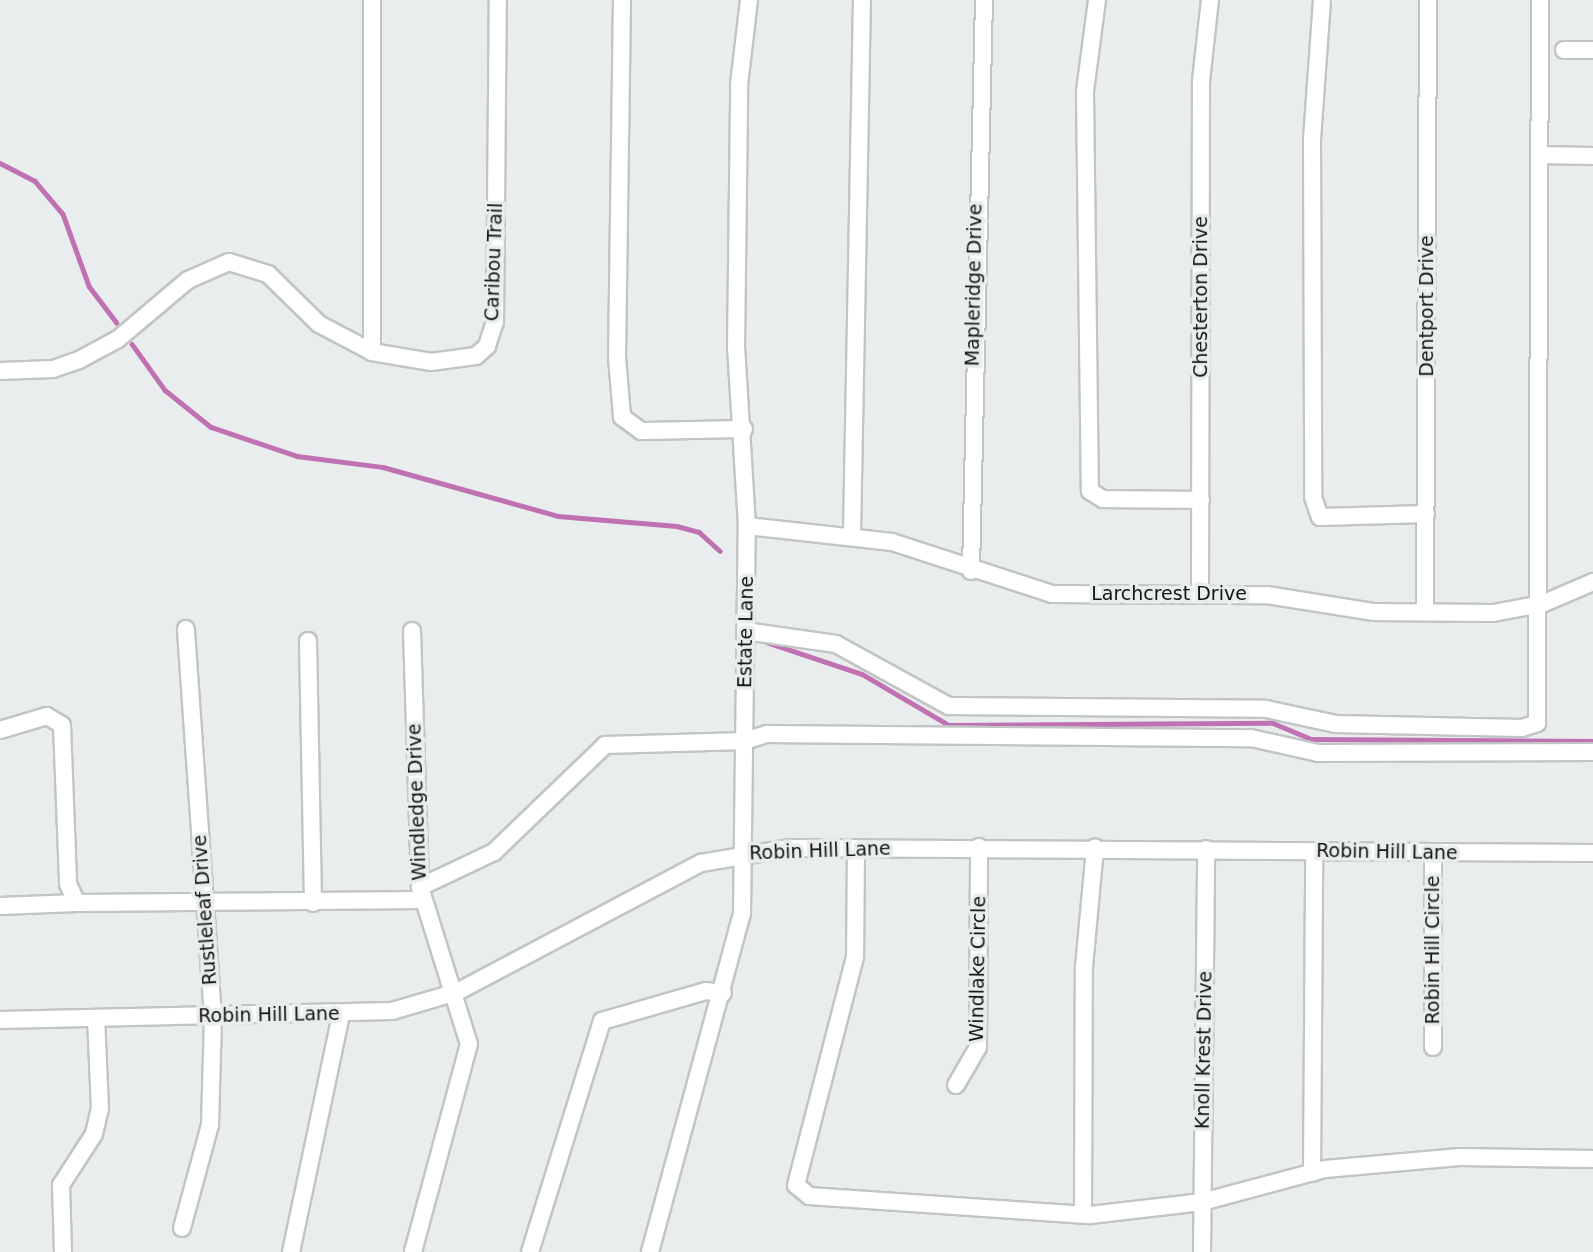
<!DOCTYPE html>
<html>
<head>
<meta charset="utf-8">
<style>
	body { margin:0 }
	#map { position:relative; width:1593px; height:1252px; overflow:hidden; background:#eaeded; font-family:"DejaVu Sans",sans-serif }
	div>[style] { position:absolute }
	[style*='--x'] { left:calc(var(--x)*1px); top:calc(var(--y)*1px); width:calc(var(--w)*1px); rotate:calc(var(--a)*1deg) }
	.stream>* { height:4.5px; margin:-2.25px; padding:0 2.25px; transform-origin:2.25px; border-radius:2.25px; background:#bf71b2 }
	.roads { filter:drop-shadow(2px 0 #c1c5c5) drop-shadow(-2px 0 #c1c5c5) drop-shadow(0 2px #c1c5c5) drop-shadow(0 -2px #c1c5c5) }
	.minor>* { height:16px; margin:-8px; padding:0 8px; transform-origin:8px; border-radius:8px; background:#fff }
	span { translate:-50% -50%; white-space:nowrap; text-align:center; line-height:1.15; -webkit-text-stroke:7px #eaeded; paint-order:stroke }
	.street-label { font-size:19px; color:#121313 }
</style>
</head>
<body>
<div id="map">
	<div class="stream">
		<i style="--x:0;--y:163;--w:39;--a:27"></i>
		<i style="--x:35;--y:181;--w:43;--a:49.7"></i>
		<i style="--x:63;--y:214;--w:77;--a:70.1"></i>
		<i style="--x:89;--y:286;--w:46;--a:52.9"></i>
		<i style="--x:132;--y:344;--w:57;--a:54.3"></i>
		<i style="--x:165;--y:390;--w:59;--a:38.8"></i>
		<i style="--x:211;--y:427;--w:91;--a:18.6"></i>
		<i style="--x:297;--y:456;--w:87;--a:7.3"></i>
		<i style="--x:383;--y:467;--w:182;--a:15.6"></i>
		<i style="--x:558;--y:516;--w:119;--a:4.8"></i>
		<i style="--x:677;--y:526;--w:23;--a:15"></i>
		<i style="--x:699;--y:532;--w:28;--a:42"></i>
		<i style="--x:766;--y:642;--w:101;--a:18.4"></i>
		<i style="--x:862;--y:674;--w:101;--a:30.4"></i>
		<i style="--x:949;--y:725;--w:324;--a:-0.4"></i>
		<i style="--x:1273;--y:723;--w:41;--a:22.8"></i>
		<i style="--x:1311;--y:739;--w:282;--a:0.4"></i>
	</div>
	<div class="roads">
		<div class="minor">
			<i style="--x:622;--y:0;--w:357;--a:90.8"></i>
			<i style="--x:617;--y:357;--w:60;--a:85.2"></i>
			<i style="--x:622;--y:417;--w:24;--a:36"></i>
			<i style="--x:641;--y:431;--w:103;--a:-1.1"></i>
			<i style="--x:1097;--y:0;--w:92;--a:97.5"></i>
			<i style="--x:1085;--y:91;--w:400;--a:89.3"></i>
			<i style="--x:1090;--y:491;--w:15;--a:32"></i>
			<i style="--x:1103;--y:499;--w:98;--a:0.6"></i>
			<i style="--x:1322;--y:0;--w:139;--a:94.1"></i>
			<i style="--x:1312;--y:139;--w:358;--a:89.8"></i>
			<i style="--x:1313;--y:497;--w:21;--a:71"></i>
			<i style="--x:1320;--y:517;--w:106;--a:-1.6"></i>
			<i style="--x:1564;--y:50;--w:29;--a:0"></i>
			<i style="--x:1540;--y:155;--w:53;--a:1.1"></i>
			<i style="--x:372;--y:352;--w:352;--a:-90"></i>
			<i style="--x:0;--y:371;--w:53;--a:-2.2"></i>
			<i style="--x:53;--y:369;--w:28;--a:-19"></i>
			<i style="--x:79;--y:360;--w:44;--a:-28.3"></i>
			<i style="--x:118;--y:339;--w:92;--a:-40.1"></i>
			<i style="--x:188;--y:280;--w:45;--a:-23.7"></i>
			<i style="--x:229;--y:262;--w:41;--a:17.1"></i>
			<i style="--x:268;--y:274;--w:71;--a:44.4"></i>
			<i style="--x:319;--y:324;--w:60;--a:27.8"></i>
			<i style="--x:372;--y:352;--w:60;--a:9.6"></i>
			<i style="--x:431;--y:362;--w:45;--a:-7.6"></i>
			<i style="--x:476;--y:356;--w:15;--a:-42"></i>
			<i style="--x:487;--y:346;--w:25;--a:-72"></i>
			<i style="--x:495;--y:322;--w:322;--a:-89.5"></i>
			<i style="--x:747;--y:526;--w:146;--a:6.3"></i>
			<i style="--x:892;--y:542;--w:168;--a:18"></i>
			<i style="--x:1052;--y:594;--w:215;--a:0.3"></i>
			<i style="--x:1267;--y:595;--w:107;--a:9.1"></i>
			<i style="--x:1373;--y:612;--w:120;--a:0.5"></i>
			<i style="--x:1493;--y:613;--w:50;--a:-10.4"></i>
			<i style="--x:1542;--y:604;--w:56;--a:-23.3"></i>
			<i style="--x:852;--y:534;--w:534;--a:-88.93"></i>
			<i style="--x:971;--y:571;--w:571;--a:-88.7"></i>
			<i style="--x:1200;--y:595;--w:514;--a:-89.89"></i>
			<i style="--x:1201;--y:81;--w:81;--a:-83.7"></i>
			<i style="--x:1425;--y:612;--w:612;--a:-89.72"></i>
			<i style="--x:412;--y:631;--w:256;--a:88.2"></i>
			<i style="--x:420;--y:887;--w:164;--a:72.7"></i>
			<i style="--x:469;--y:1044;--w:215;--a:105.1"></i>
			<i style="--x:745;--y:631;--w:92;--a:8.1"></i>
			<i style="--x:836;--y:644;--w:129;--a:28.8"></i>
			<i style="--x:949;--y:706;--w:317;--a:0.5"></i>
			<i style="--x:1266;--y:709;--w:72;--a:12.1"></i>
			<i style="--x:1336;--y:724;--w:186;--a:1.2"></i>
			<i style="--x:1522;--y:728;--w:16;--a:-18"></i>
			<i style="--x:1537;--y:723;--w:723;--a:-89.76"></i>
			<i style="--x:308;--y:641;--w:262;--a:88.9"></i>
			<i style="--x:0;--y:730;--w:49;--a:-16.6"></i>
			<i style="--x:47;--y:716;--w:17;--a:31"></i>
			<i style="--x:62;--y:725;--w:159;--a:87.8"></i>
			<i style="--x:68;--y:884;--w:21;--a:65"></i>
			<i style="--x:77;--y:903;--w:346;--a:-0.5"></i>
			<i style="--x:856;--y:848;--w:109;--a:90.5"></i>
			<i style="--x:855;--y:957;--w:236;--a:104.5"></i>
			<i style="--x:796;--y:1185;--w:17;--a:40"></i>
			<i style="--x:809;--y:1196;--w:282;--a:3.9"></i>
			<i style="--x:1090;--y:1215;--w:113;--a:-6.6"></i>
			<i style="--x:1202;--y:1202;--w:127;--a:-15"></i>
			<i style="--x:1325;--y:1169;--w:135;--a:-5.1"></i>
			<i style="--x:1459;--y:1157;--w:134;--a:0.9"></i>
			<i style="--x:420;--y:887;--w:82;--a:-25.3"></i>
			<i style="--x:494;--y:852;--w:154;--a:-43.9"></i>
			<i style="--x:605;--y:745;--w:140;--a:-1.6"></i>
			<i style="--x:745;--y:741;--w:23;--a:-18"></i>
			<i style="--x:767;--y:734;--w:484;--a:0.5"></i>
			<i style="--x:1251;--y:738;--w:69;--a:12.6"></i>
			<i style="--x:1318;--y:753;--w:275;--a:-0.2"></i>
			<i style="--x:0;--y:906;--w:77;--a:-2.2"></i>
			<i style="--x:0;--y:1020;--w:392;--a:-1.3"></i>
			<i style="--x:392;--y:1011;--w:68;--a:-16.3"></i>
			<i style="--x:457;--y:992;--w:276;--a:-27.9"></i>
			<i style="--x:701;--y:863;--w:90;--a:-9.6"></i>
			<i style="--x:790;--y:848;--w:803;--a:0.36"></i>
			<i style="--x:1433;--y:1047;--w:195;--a:-90"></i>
			<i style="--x:956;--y:1085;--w:44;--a:-59.9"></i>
			<i style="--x:978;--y:1047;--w:200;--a:-89.7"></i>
			<i style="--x:1312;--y:1173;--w:322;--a:-89.6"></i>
			<i style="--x:1083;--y:1214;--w:247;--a:-89.8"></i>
			<i style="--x:1084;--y:967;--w:120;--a:-84.7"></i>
			<i style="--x:182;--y:1228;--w:107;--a:-74.8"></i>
			<i style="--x:210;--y:1125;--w:108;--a:-88.4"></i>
			<i style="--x:213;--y:1017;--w:389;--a:-94"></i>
			<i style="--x:63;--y:1252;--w:67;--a:-91.7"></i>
			<i style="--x:61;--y:1185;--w:61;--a:-57.1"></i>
			<i style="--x:94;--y:1134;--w:26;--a:-77"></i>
			<i style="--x:100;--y:1109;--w:90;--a:-92.5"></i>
			<i style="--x:291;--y:1252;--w:243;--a:-78.1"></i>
			<i style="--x:530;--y:1252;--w:242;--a:-72.7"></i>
			<i style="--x:602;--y:1021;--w:108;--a:-16.1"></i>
			<i style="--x:706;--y:991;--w:17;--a:7"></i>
			<i style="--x:650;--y:1252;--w:350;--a:-74.8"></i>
			<i style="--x:742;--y:914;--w:388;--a:-89.3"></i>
			<i style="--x:747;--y:526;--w:178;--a:-93.5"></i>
			<i style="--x:736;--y:348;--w:263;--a:-89.3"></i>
			<i style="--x:739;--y:85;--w:86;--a:-83.3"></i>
			<i style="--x:1202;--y:1252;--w:403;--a:-89.4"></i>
		</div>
	</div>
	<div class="street-label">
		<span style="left:494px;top:262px;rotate:-88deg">Caribou Trail</span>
		<span style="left:974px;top:285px;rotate:-89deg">Mapleridge Drive</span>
		<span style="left:1201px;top:297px;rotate:-90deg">Chesterton Drive</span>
		<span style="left:1427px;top:306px;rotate:-90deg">Dentport Drive</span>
		<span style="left:1169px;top:594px">Larchcrest Drive</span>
		<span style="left:746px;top:632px;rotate:-89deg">Estate Lane</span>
		<span style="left:417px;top:802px;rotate:-92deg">Windledge Drive</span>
		<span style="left:820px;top:851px;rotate:-2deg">Robin Hill Lane</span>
		<span style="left:1387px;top:852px;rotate:1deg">Robin Hill Lane</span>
		<span style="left:205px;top:910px;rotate:-94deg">Rustleleaf Drive</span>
		<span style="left:1433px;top:950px;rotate:-90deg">Robin Hill Circle</span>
		<span style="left:978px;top:969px;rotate:-89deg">Windlake Circle</span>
		<span style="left:269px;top:1015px;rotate:-1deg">Robin Hill Lane</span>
		<span style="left:1204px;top:1050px;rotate:-89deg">Knoll Krest Drive</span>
	</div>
</div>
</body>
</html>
